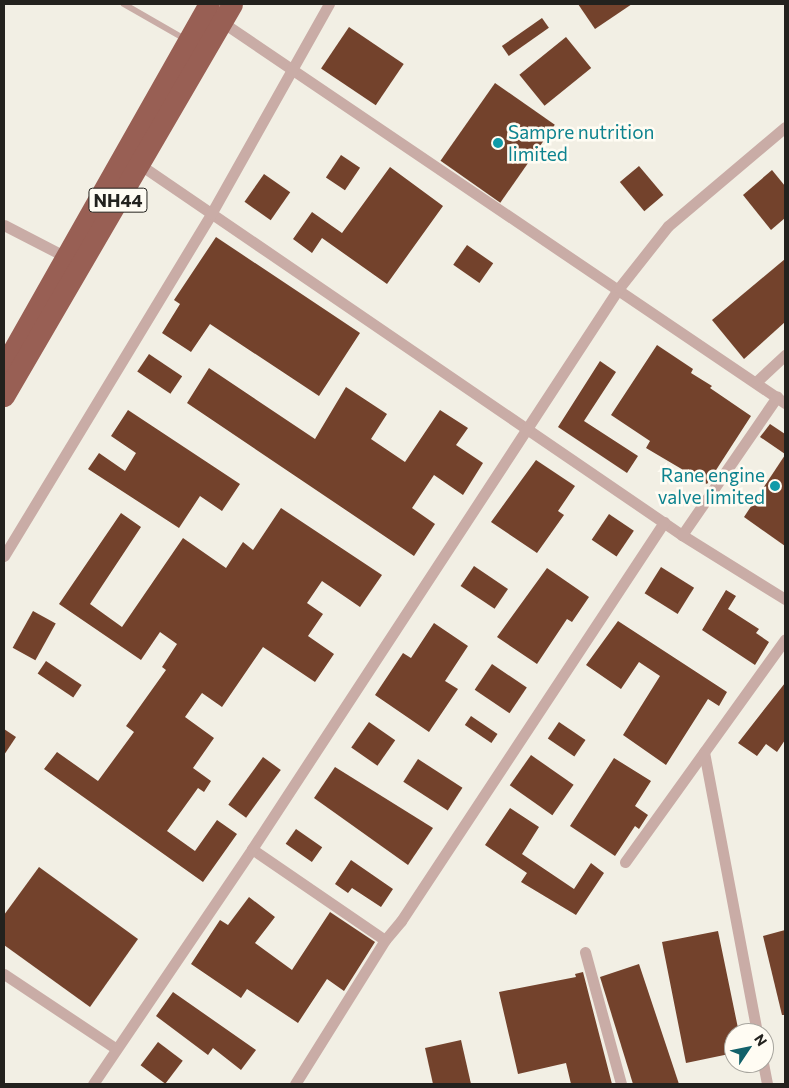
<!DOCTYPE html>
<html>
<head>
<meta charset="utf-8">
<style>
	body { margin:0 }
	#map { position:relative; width:789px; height:1088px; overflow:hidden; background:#f2efe4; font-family:Commissioner,sans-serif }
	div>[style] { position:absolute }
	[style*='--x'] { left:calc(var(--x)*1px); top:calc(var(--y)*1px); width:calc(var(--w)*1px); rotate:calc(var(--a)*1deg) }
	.building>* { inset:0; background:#73422c; transform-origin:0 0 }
	.lane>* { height:5.5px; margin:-2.75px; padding:0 2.75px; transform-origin:2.75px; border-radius:2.75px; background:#c9aca6 }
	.street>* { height:11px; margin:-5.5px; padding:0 5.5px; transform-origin:5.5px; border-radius:5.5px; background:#c9aca6 }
	.highway>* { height:21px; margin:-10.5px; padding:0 10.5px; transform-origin:10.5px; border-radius:10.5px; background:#985f54 }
	.dots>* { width:14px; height:14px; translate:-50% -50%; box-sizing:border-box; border:2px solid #fffcf3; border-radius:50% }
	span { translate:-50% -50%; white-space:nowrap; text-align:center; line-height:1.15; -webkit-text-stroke:5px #fffcf3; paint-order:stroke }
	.shield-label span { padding:1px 4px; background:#fffcf3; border:1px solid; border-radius:4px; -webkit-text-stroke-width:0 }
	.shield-label { font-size:18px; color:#23221e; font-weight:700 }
	.culture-label { font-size:19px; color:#0d838f }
	.left { translate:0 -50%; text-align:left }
	.right { translate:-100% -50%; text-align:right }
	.frame { position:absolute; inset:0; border:5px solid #23221e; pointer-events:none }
	.north { position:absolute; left:724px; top:1023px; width:50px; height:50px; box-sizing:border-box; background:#fffcf3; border:1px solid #a7a59e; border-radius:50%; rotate:56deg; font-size:14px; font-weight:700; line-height:20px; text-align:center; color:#23221e }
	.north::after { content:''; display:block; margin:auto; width:18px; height:22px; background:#12616a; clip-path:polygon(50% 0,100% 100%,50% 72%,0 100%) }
</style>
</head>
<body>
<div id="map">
	<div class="building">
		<i style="clip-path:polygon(578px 4px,632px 4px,595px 29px)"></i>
		<i style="left:542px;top:18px;width:12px;height:49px;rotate:55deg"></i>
		<i style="left:349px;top:27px;width:66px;height:50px;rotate:34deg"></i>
		<i style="left:566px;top:37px;width:40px;height:60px;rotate:51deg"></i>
		<i style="left:495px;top:83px;width:73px;height:95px;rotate:35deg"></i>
		<i style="left:341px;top:155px;width:23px;height:27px;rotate:34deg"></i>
		<i style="left:639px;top:166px;width:38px;height:25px;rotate:50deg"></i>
		<i style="clip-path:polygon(390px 167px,443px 206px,387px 284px,322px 238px,312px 253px,293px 239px,312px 212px,342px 233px)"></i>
		<i style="clip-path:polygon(772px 170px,785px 186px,785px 218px,771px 230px,743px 195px)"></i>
		<i style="left:264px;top:174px;width:32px;height:34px;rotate:35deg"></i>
		<i style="clip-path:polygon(216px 237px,360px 333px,319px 396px,210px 324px,191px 352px,162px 333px,180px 304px,174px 300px)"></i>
		<i style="left:467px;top:245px;width:32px;height:24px;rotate:35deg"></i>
		<i style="clip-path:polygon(785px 259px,785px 322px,744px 359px,712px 320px)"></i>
		<i style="clip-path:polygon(657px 345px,693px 369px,691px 373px,712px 386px,710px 388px,751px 416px,707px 484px,646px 448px,650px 441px,611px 415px)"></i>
		<i style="left:149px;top:354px;width:40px;height:21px;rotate:34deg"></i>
		<i style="clip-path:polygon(600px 361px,616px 372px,584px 421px,638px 456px,627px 473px,558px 427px)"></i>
		<i style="clip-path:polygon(209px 368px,315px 439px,346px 387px,387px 414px,371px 439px,405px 462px,440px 410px,468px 428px,456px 445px,483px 463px,463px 495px,434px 475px,412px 508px,435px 524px,414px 556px,187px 403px)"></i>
		<i style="clip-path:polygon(128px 410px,240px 484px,222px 511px,200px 496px,179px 528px,88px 469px,99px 453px,125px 471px,136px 453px,111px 436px)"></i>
		<i style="clip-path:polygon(770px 424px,785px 434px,785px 454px,760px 437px)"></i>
		<i style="clip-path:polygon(785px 455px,785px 546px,744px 517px)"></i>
		<i style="clip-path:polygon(536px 460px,575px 486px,558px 511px,564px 515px,537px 553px,491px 522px)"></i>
		<i style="clip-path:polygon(281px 508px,382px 575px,360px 607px,322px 581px,307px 603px,323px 614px,308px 636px,334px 654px,315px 682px,263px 647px,222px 707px,202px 693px,185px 717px,214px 738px,193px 768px,211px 781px,204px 792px,198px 788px,167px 831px,195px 851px,217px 820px,237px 834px,203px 882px,44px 769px,57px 752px,98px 781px,134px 732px,126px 726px,166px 670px,162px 667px,177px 644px,160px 632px,141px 660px,59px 604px,121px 513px,141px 527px,90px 604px,122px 627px,183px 538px,226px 568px,243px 542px,253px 550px)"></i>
		<i style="left:609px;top:514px;width:30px;height:31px;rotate:34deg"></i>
		<i style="left:474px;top:566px;width:41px;height:24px;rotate:34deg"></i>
		<i style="left:661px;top:567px;width:39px;height:31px;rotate:32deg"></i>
		<i style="clip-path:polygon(547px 568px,589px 597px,572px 622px,567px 619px,537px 664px,497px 637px)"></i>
		<i style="clip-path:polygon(726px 590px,736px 596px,728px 609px,759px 629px,756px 633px,769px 642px,755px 665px,702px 630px)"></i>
		<i style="left:33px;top:611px;width:26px;height:42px;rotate:29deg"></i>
		<i style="clip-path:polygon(618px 621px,727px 692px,719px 706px,708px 699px,666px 765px,623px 735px,660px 676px,639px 662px,621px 689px,586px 665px)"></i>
		<i style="clip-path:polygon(434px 623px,468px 646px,445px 681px,458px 689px,429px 732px,375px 695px,403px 653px,411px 658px)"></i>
		<i style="left:46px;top:661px;width:43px;height:15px;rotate:34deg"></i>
		<i style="left:492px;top:664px;width:42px;height:31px;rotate:34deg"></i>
		<i style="clip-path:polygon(785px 683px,785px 740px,777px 752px,766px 744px,757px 756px,738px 743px)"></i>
		<i style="left:471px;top:716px;width:32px;height:11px;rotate:34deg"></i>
		<i style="left:369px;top:722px;width:32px;height:31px;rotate:35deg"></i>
		<i style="left:559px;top:722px;width:32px;height:20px;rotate:34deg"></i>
		<i style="clip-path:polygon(4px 729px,16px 737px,4px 755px)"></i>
		<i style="left:531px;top:755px;width:52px;height:37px;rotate:35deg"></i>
		<i style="left:263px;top:757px;width:22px;height:59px;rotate:36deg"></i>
		<i style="clip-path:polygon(614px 758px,651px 781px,635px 806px,648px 815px,639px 829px,635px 826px,615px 856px,570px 826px)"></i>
		<i style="left:418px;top:759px;width:53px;height:27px;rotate:33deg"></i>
		<i style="clip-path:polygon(335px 767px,433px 828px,408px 865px,314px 798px)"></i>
		<i style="clip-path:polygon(510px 808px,539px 827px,522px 854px,574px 889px,591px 863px,604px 873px,576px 915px,521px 882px,527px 873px,485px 845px)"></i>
		<i style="left:296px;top:829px;width:32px;height:18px;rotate:35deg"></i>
		<i style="clip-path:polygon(351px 860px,393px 889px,381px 907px,352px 888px,348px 893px,335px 884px)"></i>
		<i style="clip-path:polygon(39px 867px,138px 939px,90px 1007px,4px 945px,4px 915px)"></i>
		<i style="clip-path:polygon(249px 897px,275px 917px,255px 943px,292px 970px,330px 912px,375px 942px,344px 991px,327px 979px,298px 1023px,247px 989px,241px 998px,191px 964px,220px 920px,228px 925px)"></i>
		<i style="clip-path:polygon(785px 930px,785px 1015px,782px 1015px,763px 936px)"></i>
		<i style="clip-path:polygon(718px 931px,739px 1033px,734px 1033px,734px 1053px,686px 1063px,662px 942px)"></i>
		<i style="clip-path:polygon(639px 964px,679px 1084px,633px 1084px,600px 977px)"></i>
		<i style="clip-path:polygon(583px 972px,612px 1084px,571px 1084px,566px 1063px,518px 1074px,499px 992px,576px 977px,575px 974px)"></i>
		<i style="clip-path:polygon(173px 992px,256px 1050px,241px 1070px,213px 1048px,208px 1055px,156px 1016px)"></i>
		<i style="clip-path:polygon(461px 1040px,471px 1084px,433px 1084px,425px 1048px)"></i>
		<i style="left:158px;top:1042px;width:31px;height:29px;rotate:37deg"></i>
	</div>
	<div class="lane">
		<i style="--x:124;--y:4;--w:70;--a:29.8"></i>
	</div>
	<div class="street">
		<i style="--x:222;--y:22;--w:680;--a:34.09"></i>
		<i style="--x:139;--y:164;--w:658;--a:34.34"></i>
		<i style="--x:682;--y:535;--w:121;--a:31.9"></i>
		<i style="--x:4;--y:225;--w:70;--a:27.3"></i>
		<i style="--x:756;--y:382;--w:40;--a:-43"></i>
		<i style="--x:682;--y:535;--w:168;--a:-55.5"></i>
		<i style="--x:4;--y:556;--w:400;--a:-58.8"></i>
		<i style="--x:211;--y:214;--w:241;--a:-60.7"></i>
		<i style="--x:704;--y:752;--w:286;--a:79.3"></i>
		<i style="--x:252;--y:849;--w:161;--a:34.4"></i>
		<i style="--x:385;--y:940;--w:25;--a:-50"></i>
		<i style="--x:401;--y:921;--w:478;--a:-56.6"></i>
		<i style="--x:625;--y:862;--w:274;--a:-54.3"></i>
		<i style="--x:585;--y:952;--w:137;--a:74.7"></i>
		<i style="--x:4;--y:974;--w:133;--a:33.7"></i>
		<i style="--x:763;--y:1063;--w:21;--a:79"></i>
		<i style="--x:93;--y:1084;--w:284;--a:-55.9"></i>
		<i style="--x:252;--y:849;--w:670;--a:-56.81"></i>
		<i style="--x:619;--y:288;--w:79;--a:-51.7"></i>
		<i style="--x:668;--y:226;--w:153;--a:-40.2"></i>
		<i style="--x:295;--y:1084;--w:170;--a:-58"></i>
	</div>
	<div class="highway">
		<i style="--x:4;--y:366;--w:416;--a:-60.5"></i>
		<i style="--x:4;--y:396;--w:453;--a:-59.8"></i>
	</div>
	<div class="dots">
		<i style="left:498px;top:143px;background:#0f9aa8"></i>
		<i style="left:775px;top:486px;background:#0f9aa8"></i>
	</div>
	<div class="shield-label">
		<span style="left:118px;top:200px">NH44</span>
	</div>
	<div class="culture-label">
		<span class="left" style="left:508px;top:143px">Sampre nutrition<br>limited</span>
		<span class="right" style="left:765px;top:486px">Rane engine<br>valve limited</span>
	</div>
	<div class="frame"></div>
	<div class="north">N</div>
</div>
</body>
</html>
